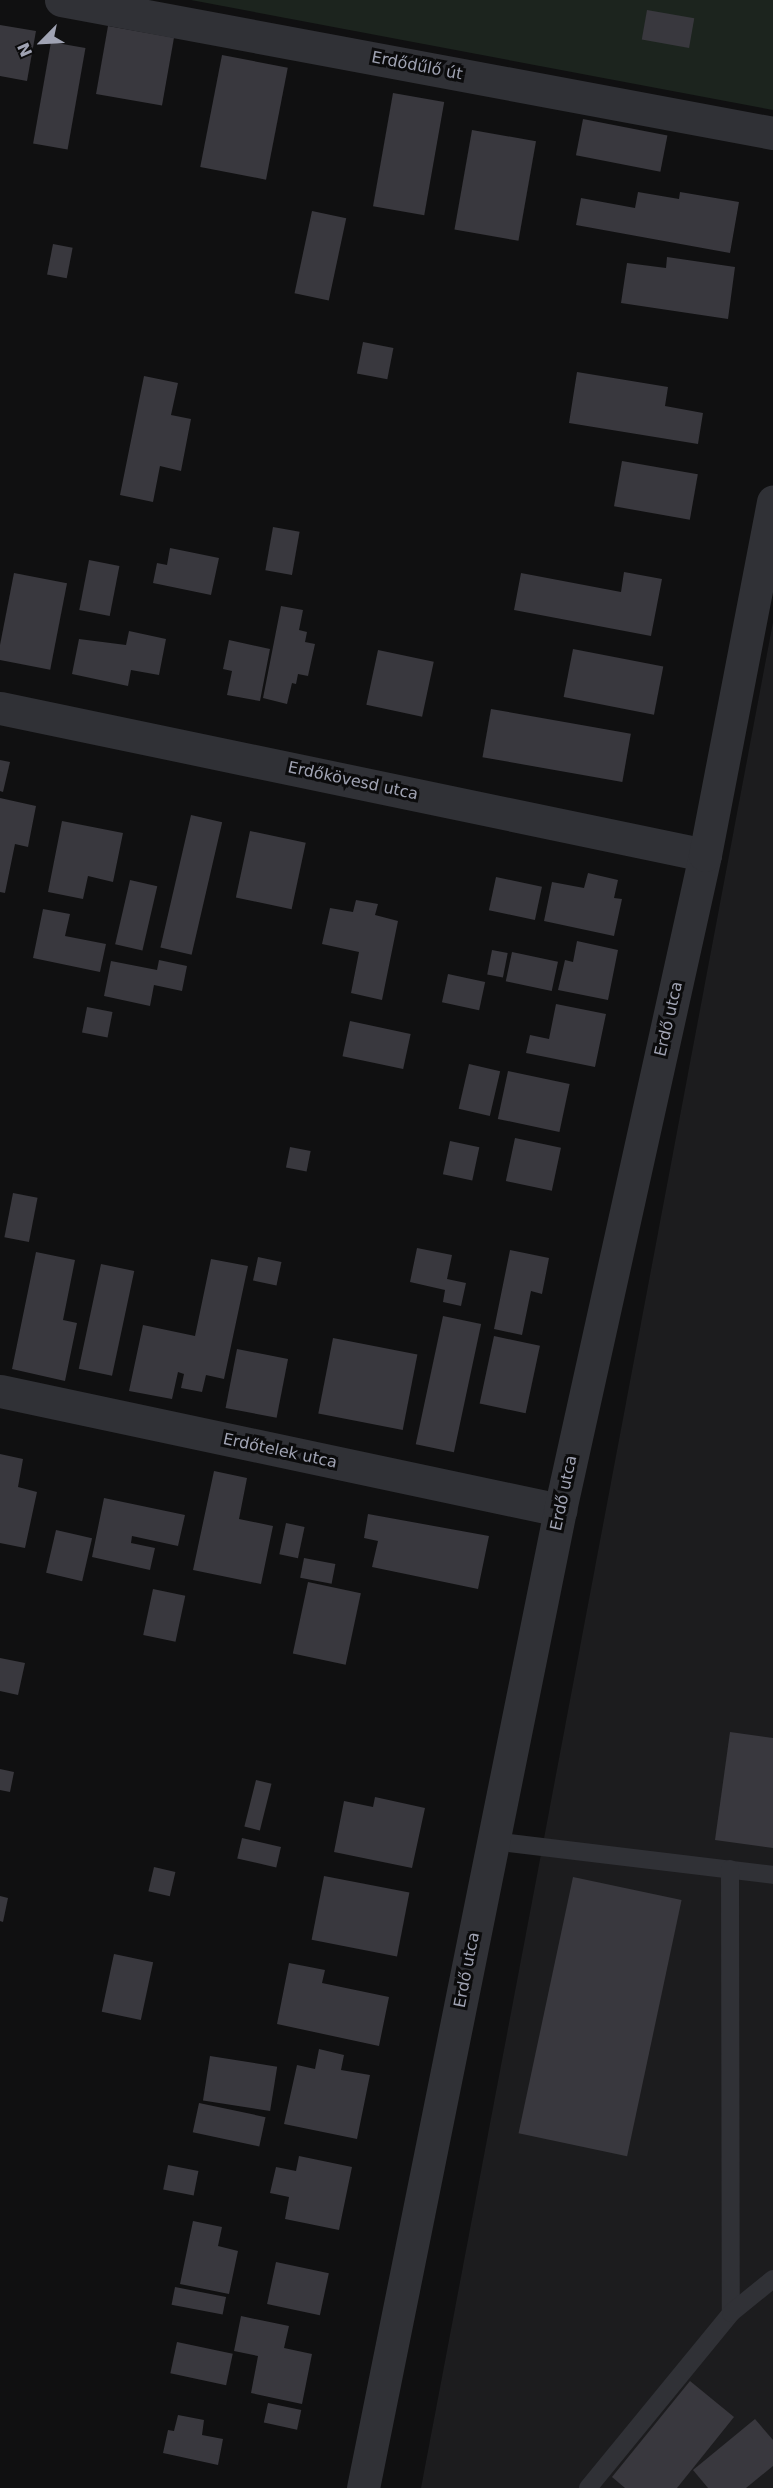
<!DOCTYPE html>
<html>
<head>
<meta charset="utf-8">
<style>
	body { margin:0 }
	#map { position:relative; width:773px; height:2488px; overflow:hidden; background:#101011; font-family:"DejaVu Sans",sans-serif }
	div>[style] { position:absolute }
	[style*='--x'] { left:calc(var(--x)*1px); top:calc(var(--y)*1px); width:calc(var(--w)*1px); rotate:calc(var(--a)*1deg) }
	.built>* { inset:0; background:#1c1c1e }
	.green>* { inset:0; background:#1c241e }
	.building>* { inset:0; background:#39383e; transform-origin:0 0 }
	.service>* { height:18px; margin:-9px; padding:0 9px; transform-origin:9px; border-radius:9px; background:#303136 }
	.minor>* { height:33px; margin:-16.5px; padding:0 16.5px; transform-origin:16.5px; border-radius:16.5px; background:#303136 }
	span { translate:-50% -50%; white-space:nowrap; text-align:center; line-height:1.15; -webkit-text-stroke:6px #0b0b0c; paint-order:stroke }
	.street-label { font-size:16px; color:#a0a3b3 }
	.north { position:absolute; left:12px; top:12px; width:60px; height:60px; -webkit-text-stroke:4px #0b0b0c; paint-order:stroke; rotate:246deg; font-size:16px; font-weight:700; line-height:24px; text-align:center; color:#a0a3b3 }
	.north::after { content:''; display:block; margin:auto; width:21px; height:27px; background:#a0a3b3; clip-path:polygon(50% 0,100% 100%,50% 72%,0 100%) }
</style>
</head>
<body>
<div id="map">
	<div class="built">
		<i style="clip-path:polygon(773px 622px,773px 2488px,421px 2488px,542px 1849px)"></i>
	</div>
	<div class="green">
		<i style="clip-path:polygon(191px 0,773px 0,773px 110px)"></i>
	</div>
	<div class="building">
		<i style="left:647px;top:10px;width:48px;height:30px;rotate:10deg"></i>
		<i style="clip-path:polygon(0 25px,36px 31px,27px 81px,0 76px)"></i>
		<i style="left:108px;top:26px;width:67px;height:69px;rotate:10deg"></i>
		<i style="left:51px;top:42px;width:35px;height:103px;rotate:10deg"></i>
		<i style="left:222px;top:55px;width:67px;height:114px;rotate:11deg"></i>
		<i style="left:393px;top:93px;width:52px;height:115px;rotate:10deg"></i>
		<i style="left:583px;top:119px;width:86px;height:37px;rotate:11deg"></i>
		<i style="left:472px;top:130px;width:65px;height:101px;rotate:10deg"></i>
		<i style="clip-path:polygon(638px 192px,679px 199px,680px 192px,739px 202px,730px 253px,576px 225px,581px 198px,635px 208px)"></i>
		<i style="left:312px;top:211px;width:35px;height:84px;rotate:12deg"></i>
		<i style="left:53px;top:244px;width:20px;height:31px;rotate:11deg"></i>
		<i style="clip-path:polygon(667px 257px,735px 267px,728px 319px,621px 303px,627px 263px,666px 268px)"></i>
		<i style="left:363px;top:342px;width:31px;height:32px;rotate:11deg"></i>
		<i style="clip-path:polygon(577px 372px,668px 387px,665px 406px,703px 413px,698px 444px,569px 423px)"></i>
		<i style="clip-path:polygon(144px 376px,178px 383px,171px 415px,191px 419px,181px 471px,160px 466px,153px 502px,120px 495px)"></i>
		<i style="left:622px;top:461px;width:77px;height:46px;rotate:10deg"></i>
		<i style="left:273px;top:527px;width:27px;height:44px;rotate:10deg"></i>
		<i style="clip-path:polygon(170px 548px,219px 558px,211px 595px,153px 583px,157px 563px,167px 565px)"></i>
		<i style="left:89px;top:560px;width:31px;height:51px;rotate:11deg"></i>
		<i style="clip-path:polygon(624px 572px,662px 579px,651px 636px,514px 610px,521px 573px,621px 592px)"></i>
		<i style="left:14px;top:573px;width:54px;height:88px;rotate:11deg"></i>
		<i style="clip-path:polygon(281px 606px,303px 610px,299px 630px,307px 632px,305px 642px,315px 644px,308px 676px,298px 674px,296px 684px,292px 683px,287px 704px,263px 698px)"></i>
		<i style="clip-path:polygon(129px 631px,166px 639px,159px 675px,131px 670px,128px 686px,72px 674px,79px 639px,126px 645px)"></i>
		<i style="clip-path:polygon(229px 640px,270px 649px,260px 701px,227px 695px,232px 671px,223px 669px)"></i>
		<i style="left:573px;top:649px;width:92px;height:49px;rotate:11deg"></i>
		<i style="left:378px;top:650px;width:57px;height:56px;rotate:12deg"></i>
		<i style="left:491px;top:709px;width:142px;height:49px;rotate:10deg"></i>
		<i style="clip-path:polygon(0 760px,10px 762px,3px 792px,0 791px)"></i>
		<i style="clip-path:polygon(0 798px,36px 806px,28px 847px,15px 844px,5px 893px,0 892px)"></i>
		<i style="left:191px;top:815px;width:32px;height:136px;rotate:13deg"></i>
		<i style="clip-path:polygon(62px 821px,123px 833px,113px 882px,88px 876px,83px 899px,48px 892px)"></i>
		<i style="left:250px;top:831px;width:57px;height:68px;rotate:12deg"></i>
		<i style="clip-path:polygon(588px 873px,618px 880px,614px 898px,622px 899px,614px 936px,544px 921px,552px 882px,584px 888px)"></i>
		<i style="left:496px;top:877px;width:47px;height:34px;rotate:12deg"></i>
		<i style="left:130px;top:880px;width:28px;height:66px;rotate:13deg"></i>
		<i style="clip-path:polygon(356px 900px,378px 904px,375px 915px,398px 921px,382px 1000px,351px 993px,359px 952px,322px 944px,330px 908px,353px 912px)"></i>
		<i style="clip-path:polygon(43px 909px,70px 914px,65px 936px,106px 944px,100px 972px,33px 958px)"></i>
		<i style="clip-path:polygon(577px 941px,618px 950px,608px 1000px,558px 990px,565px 960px,573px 962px)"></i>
		<i style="left:492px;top:950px;width:16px;height:25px;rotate:11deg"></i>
		<i style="left:512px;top:952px;width:47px;height:30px;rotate:12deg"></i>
		<i style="clip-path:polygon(159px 960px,187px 966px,182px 991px,154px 985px,150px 1006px,104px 996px,111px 961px,157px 970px)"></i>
		<i style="left:448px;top:974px;width:38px;height:29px;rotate:12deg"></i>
		<i style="clip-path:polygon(556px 1004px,606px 1014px,595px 1067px,526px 1053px,530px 1035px,549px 1039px)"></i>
		<i style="left:87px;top:1007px;width:26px;height:26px;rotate:11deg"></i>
		<i style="left:350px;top:1021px;width:62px;height:36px;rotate:12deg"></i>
		<i style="left:469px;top:1064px;width:32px;height:46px;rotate:13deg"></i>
		<i style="left:508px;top:1071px;width:63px;height:49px;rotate:12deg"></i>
		<i style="left:515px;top:1138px;width:47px;height:44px;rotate:12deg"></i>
		<i style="left:450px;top:1141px;width:30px;height:34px;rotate:12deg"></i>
		<i style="left:290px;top:1147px;width:21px;height:21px;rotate:11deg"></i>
		<i style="left:13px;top:1193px;width:25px;height:45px;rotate:11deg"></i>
		<i style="clip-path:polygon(417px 1248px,452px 1255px,447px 1279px,466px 1283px,461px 1306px,443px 1302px,445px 1290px,410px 1282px)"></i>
		<i style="clip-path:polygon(510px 1250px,549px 1258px,542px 1294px,531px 1291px,522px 1335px,494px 1329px)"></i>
		<i style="clip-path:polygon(36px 1252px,75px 1260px,63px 1320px,77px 1323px,65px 1381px,12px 1369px)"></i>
		<i style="left:258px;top:1257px;width:24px;height:24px;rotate:12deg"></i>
		<i style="clip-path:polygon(211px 1259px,248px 1266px,224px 1379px,206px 1375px,202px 1392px,181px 1388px,184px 1374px,178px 1372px,172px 1399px,129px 1391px,143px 1325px,195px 1336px)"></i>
		<i style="left:101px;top:1264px;width:34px;height:107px;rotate:12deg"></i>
		<i style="left:443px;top:1316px;width:39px;height:131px;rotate:12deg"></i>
		<i style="left:494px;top:1336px;width:47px;height:69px;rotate:12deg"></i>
		<i style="left:333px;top:1338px;width:86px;height:77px;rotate:11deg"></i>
		<i style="left:237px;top:1349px;width:52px;height:60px;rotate:11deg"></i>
		<i style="clip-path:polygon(0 1454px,23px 1459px,18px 1487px,37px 1492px,25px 1548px,0 1543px)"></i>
		<i style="clip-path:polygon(214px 1471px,247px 1478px,239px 1519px,273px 1526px,261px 1584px,193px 1570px)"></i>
		<i style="clip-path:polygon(104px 1498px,185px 1515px,178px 1546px,132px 1536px,131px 1543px,155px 1548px,150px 1570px,92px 1557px)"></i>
		<i style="clip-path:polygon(368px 1514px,489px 1536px,478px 1589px,372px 1567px,378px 1541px,364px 1538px)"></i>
		<i style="left:286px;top:1523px;width:19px;height:32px;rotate:12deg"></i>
		<i style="left:56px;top:1530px;width:37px;height:44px;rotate:13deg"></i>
		<i style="left:304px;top:1558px;width:32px;height:20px;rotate:11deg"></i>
		<i style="left:308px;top:1582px;width:54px;height:73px;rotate:12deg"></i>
		<i style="left:153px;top:1589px;width:33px;height:47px;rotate:12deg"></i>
		<i style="clip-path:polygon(0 1658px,25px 1663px,18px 1695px,0 1691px)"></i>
		<i style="clip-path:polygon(730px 1732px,773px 1738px,773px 1848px,715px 1840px)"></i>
		<i style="clip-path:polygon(0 1769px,14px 1772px,10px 1792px,0 1790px)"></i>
		<i style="left:256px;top:1780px;width:16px;height:48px;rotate:14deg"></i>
		<i style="clip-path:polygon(375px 1797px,425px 1808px,412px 1868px,334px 1852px,344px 1801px,373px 1807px)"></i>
		<i style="left:242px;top:1838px;width:40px;height:21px;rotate:13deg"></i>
		<i style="left:154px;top:1867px;width:22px;height:25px;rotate:13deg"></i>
		<i style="left:324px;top:1876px;width:87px;height:65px;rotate:11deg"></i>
		<i style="left:573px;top:1877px;width:111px;height:262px;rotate:12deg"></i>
		<i style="clip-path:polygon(0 1896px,8px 1898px,3px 1922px,0 1921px)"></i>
		<i style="left:114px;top:1954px;width:40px;height:59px;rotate:12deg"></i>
		<i style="clip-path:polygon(289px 1963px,325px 1970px,322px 1983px,389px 1997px,379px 2046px,277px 2024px)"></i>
		<i style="clip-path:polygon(319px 2049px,344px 2055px,341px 2070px,370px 2075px,357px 2139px,284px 2124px,297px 2065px,315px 2069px)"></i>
		<i style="left:210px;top:2056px;width:68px;height:45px;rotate:9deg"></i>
		<i style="left:199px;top:2103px;width:68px;height:30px;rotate:12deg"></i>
		<i style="clip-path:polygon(299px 2156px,352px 2167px,339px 2230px,285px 2219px,289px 2197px,270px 2193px,276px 2167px,296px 2171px)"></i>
		<i style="left:168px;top:2165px;width:31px;height:25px;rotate:11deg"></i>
		<i style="clip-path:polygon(193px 2221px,222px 2227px,218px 2246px,238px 2251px,229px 2294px,180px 2284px)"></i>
		<i style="left:276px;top:2262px;width:54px;height:43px;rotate:12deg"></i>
		<i style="left:175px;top:2287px;width:52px;height:18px;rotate:11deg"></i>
		<i style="clip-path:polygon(241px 2316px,289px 2326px,284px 2348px,312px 2354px,302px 2404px,251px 2393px,258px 2356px,234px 2351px)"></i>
		<i style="left:177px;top:2342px;width:57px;height:32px;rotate:12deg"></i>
		<i style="clip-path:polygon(690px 2381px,734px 2417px,677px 2488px,625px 2488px,612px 2477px)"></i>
		<i style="left:268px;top:2403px;width:34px;height:20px;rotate:12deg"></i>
		<i style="clip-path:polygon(178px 2415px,204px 2420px,202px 2435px,223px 2439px,218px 2465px,163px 2453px,168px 2430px,174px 2431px)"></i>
		<i style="clip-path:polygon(755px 2419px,773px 2440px,773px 2466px,746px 2488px,708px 2488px,693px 2470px)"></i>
	</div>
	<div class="service">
		<i style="--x:493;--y:1841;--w:282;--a:6.9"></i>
		<i style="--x:730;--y:1869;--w:444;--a:89.9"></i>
		<i style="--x:588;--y:2488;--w:226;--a:-50.7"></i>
		<i style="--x:731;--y:2313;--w:54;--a:-39"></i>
	</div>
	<div class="minor">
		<i style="--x:61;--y:0;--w:724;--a:10.58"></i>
		<i style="--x:0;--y:708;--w:720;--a:11.78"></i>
		<i style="--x:0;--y:1391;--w:573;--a:12"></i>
		<i style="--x:363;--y:2488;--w:998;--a:-78.61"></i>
		<i style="--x:560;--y:1510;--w:671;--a:-77.52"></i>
		<i style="--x:705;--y:855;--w:360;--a:-79.1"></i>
	</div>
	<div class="street-label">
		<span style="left:417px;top:66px;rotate:11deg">Erdődűlő út</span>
		<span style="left:353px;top:781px;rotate:12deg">Erdőkövesd utca</span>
		<span style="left:669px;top:1019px;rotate:-77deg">Erdő utca</span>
		<span style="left:280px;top:1451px;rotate:12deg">Erdőtelek utca</span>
		<span style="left:564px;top:1493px;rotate:-78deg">Erdő utca</span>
		<span style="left:467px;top:1970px;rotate:-79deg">Erdő utca</span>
	</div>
	<div class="north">N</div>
</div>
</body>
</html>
